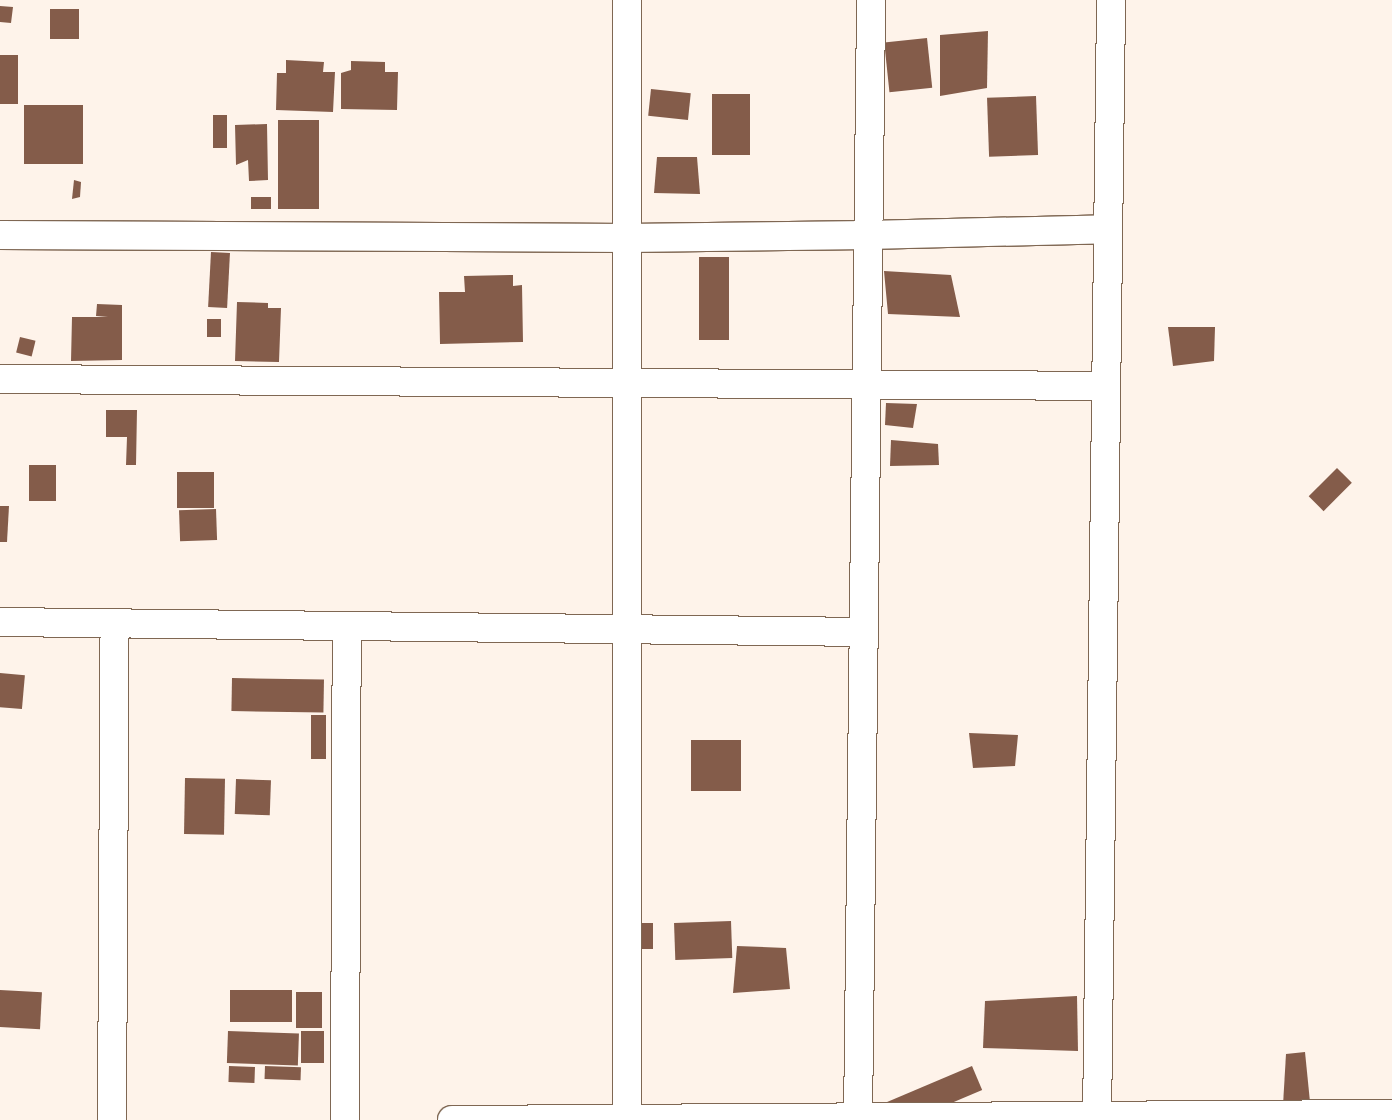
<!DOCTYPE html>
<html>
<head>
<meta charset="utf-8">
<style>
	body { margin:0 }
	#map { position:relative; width:1392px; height:1120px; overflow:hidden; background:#fef3ea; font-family:Poppins,sans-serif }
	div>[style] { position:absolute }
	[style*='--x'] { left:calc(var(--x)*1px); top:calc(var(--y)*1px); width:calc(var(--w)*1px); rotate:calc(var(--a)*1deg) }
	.building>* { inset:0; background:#845c4a; transform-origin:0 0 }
	.roads { filter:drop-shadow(1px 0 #7f6753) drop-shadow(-1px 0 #7f6753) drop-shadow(0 1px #7f6753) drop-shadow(0 -1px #7f6753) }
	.minor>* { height:28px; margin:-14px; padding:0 14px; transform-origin:14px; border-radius:14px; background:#fff }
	span { translate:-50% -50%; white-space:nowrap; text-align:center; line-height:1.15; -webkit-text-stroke:4px #fff; paint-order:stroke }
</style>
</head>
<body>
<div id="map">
	<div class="building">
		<i style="clip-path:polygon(0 6px,13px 7px,11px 23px,0 22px)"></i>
		<i style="left:50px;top:9px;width:29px;height:30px"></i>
		<i style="clip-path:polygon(988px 31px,987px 88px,940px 96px,940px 35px)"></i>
		<i style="left:927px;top:38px;width:50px;height:43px;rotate:84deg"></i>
		<i style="left:0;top:55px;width:18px;height:49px"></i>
		<i style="clip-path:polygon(286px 60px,324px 62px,323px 72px,335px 72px,333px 112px,276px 110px,277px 73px,286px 73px)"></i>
		<i style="clip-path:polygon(351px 61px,385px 62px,385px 72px,398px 72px,397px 110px,341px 109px,341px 73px,351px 70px)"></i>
		<i style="left:651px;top:89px;width:40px;height:27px;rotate:6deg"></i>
		<i style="left:712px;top:94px;width:38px;height:61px"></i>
		<i style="left:1036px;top:96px;width:59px;height:49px;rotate:88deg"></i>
		<i style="left:24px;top:105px;width:59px;height:59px"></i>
		<i style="left:213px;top:115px;width:14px;height:33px"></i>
		<i style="left:278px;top:120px;width:41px;height:89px"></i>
		<i style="clip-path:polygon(267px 124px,268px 180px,249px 181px,248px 160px,236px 165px,235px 125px)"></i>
		<i style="clip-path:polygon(657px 157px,697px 157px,700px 194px,654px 193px)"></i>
		<i style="clip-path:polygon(74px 180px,81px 182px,80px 197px,72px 199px)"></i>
		<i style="left:251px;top:197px;width:20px;height:12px"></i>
		<i style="left:211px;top:252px;width:19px;height:55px;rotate:3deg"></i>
		<i style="left:699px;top:257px;width:30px;height:83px"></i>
		<i style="clip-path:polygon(884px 271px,951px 275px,960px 317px,888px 314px)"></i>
		<i style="clip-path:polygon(513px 275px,513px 286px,522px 285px,523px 342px,440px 344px,439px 292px,465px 292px,464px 276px)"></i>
		<i style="clip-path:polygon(237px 302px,268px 303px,268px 308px,281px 308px,279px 362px,235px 361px)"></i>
		<i style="clip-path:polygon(97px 304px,122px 305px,122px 360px,71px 361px,72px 317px,108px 317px,96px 316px)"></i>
		<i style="left:207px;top:319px;width:14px;height:18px"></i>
		<i style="clip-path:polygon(1168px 327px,1215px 327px,1214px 361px,1173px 366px)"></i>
		<i style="left:20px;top:337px;width:16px;height:16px;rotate:14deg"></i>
		<i style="clip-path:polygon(886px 403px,917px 404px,913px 428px,885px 425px)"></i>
		<i style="clip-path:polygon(106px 410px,137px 410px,136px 465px,126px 465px,127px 437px,106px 437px)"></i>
		<i style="clip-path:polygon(891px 440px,938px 444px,939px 465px,890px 466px)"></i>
		<i style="left:29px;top:465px;width:27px;height:36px"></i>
		<i style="left:1337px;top:468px;width:21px;height:40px;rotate:45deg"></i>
		<i style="left:177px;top:472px;width:37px;height:36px"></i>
		<i style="clip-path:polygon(0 506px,9px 506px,7px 542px,0 542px)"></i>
		<i style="left:216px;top:509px;width:31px;height:37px;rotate:88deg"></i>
		<i style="left:0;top:673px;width:25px;height:34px;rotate:5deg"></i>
		<i style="left:232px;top:678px;width:92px;height:33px;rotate:1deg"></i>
		<i style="left:311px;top:715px;width:15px;height:44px"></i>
		<i style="clip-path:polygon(969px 733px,1018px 735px,1015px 766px,973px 768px)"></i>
		<i style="left:691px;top:740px;width:50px;height:51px"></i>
		<i style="left:185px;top:778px;width:40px;height:56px;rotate:1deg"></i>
		<i style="left:236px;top:779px;width:35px;height:35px;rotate:2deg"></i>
		<i style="left:731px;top:921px;width:37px;height:57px;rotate:88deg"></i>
		<i style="left:653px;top:923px;width:26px;height:12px;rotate:90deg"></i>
		<i style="clip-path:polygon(737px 946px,786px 948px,790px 989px,733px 993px)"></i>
		<i style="left:0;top:990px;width:42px;height:37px;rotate:3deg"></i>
		<i style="left:230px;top:990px;width:62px;height:32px"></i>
		<i style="left:296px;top:992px;width:26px;height:36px"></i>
		<i style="clip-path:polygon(1077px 996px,1078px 1051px,983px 1048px,985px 1001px)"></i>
		<i style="left:228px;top:1031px;width:71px;height:32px;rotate:2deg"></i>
		<i style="left:324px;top:1031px;width:32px;height:23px;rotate:90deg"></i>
		<i style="clip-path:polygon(1305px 1052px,1310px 1102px,1283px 1105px,1286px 1054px)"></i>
		<i style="left:229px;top:1066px;width:26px;height:16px;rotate:2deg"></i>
		<i style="left:265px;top:1066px;width:36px;height:13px;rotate:2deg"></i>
		<i style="left:972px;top:1066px;width:26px;height:98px;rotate:67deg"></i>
	</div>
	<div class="roads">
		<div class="minor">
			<i style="--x:0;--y:235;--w:627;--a:0.27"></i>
			<i style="--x:627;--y:238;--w:241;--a:-0.7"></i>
			<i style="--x:868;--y:235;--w:240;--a:-1.4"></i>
			<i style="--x:0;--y:379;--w:1106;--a:0.36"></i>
			<i style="--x:0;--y:622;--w:864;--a:0.66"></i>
			<i style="--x:627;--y:1119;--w:1119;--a:-90"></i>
			<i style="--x:112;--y:1120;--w:496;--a:-89.7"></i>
			<i style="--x:345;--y:1120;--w:494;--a:-89.8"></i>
			<i style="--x:452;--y:1120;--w:940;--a:-0.37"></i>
			<i style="--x:858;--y:1120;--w:1120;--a:-89.33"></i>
			<i style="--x:1097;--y:1120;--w:1120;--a:-89.28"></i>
		</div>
	</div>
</div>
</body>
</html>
